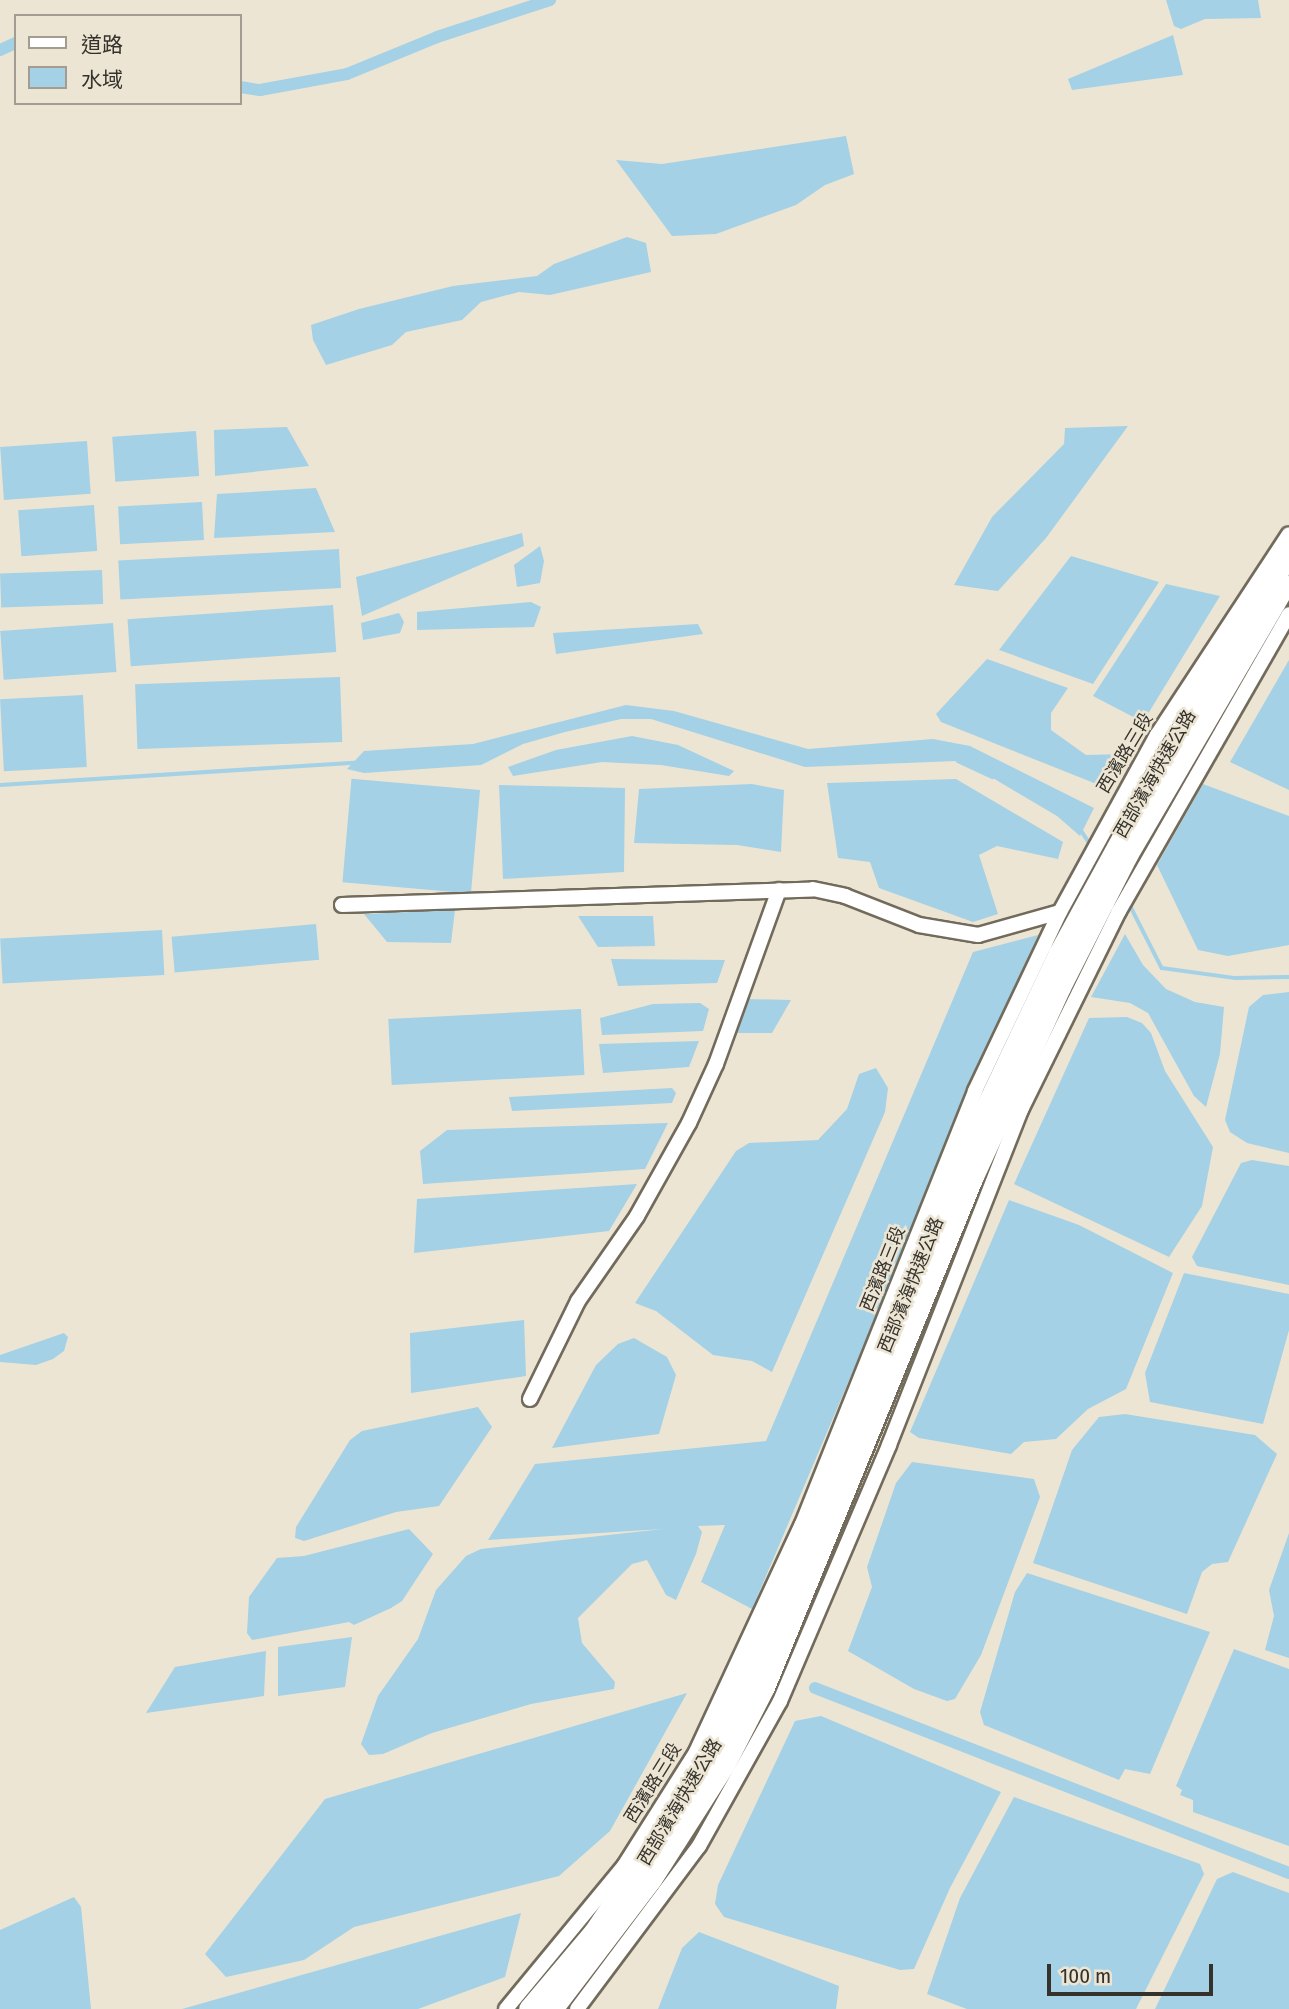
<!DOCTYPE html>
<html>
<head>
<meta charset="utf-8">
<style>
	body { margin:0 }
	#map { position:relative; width:1289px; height:2009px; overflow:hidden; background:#ece5d4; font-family:"Fira Sans Condensed","Noto Sans TC",sans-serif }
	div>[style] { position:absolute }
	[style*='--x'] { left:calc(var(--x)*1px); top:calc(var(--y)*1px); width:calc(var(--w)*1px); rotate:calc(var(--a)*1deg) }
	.water>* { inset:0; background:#a4d1e5; transform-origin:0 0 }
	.stream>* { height:3.5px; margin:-1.75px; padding:0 1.75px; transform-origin:1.75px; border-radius:1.75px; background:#a4d1e5 }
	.canal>* { height:12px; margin:-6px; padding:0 6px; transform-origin:6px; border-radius:6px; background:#a4d1e5 }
	.roads { filter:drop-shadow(2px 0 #726b5c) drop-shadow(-2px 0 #726b5c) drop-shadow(0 2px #726b5c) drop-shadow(0 -2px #726b5c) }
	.minor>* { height:14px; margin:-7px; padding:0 7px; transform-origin:7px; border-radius:7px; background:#fff }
	.highway>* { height:21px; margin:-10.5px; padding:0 10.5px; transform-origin:10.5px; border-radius:10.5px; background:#fff }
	span { translate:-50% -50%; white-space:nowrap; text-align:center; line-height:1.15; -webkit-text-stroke:5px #ece5d4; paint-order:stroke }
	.street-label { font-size:18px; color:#35322c }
	.legend { position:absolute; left:14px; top:14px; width:228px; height:91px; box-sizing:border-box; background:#ece5d4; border:2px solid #a39d91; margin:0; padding:9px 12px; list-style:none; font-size:21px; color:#35322c }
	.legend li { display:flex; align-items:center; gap:14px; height:35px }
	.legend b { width:35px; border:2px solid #a39d91 }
	.scale { position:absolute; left:1047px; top:1964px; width:166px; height:32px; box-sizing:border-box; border:4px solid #35322c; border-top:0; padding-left:9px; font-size:21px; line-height:24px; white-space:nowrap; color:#35322c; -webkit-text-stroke:5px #ece5d4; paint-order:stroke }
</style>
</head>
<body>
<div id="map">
	<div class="water">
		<i style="clip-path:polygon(1166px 0,1258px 0,1261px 18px,1205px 19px,1181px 29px,1174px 26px)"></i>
		<i style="clip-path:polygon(1173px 35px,1183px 75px,1072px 90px,1068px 79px)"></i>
		<i style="clip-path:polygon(846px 136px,854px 174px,825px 185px,796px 205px,716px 234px,672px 236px,616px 160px,662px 164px)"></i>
		<i style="clip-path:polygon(627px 237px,646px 243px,651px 272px,550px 295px,519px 292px,481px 302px,462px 320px,406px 332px,392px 345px,326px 365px,313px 340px,311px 325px,359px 309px,453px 286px,537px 276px,554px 264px)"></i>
		<i style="clip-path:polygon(1128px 426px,1046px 538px,998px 591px,954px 585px,992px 517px,1064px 444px,1065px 428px)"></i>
		<i style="clip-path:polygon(287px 427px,309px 466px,215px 476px,214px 430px)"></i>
		<i style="left:196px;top:431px;width:45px;height:84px;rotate:86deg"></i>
		<i style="left:87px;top:441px;width:53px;height:87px;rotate:86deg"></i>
		<i style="clip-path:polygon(316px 488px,335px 532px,214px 538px,217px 494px)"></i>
		<i style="left:202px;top:502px;width:38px;height:84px;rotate:87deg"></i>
		<i style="left:94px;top:505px;width:46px;height:76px;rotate:86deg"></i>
		<i style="clip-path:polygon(522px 533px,524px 546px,362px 616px,356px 577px)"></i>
		<i style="clip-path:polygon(540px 546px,544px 561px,540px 583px,517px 587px,514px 565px)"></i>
		<i style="left:339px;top:549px;width:39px;height:221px;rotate:87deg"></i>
		<i style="clip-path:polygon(1071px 556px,1159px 582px,1093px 684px,999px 650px)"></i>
		<i style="left:102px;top:570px;width:34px;height:102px;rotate:88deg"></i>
		<i style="clip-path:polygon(1166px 584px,1220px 596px,1143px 722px,1093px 696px)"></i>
		<i style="clip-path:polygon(531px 602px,541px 607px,534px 627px,417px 630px,417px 612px)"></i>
		<i style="left:333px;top:605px;width:47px;height:206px;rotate:86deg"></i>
		<i style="clip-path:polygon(399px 613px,404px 622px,400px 633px,363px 640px,361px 623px)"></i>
		<i style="left:113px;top:623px;width:49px;height:113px;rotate:86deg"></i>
		<i style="clip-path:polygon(698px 624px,703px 634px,556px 654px,553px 633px)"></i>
		<i style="clip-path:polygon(987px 659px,1068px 688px,1051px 713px,1051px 730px,1086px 755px,1126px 754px,1109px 783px,1099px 785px,941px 722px,936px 714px)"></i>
		<i style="clip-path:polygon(1289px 660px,1289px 790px,1230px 762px)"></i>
		<i style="left:340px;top:677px;width:65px;height:205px;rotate:88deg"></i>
		<i style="left:83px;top:695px;width:72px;height:83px;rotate:87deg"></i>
		<i style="clip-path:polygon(626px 705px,674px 711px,808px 749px,933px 739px,970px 746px,1094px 808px,1080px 836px,1057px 816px,976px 768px,956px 761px,805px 767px,651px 719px,621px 719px,565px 732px,523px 744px,481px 765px,364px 773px,347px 769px,364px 751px,473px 744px)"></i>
		<i style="clip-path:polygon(632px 736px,678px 745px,734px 771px,729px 776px,661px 765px,602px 762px,513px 776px,508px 767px,556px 750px)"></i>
		<i style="clip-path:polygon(956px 779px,1063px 842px,1058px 859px,997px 846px,979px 855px,998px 914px,973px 922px,879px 888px,870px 862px,838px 858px,827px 783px)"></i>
		<i style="clip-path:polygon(752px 784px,784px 790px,781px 852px,737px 845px,634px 843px,639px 789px)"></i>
		<i style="clip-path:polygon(1203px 784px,1289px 816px,1289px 945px,1228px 956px,1198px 950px,1157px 865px)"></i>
		<i style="clip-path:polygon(499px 785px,625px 788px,624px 872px,503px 879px)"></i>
		<i style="left:480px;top:790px;width:104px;height:129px;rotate:95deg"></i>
		<i style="clip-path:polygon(455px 910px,451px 943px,387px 942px,364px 914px)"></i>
		<i style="clip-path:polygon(578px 916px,653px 916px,655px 946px,598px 947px)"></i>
		<i style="left:316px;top:924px;width:36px;height:145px;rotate:85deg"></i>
		<i style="left:162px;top:930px;width:45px;height:162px;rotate:87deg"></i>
		<i style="clip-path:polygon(1125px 934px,1143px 965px,1166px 989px,1195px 1002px,1224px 1007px,1220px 1054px,1206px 1107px,1194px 1096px,1148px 1013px,1130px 1003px,1091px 997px)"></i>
		<i style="clip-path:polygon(1038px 935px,752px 1609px,701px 1582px,725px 1525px,698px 1526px,702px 1532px,696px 1554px,676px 1600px,666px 1595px,647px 1560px,632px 1564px,578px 1618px,582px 1643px,615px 1682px,614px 1689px,531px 1704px,432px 1733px,383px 1754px,369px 1755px,361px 1744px,378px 1696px,418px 1639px,436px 1590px,466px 1556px,481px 1549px,663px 1529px,488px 1540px,535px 1464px,766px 1441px,973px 952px)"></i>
		<i style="clip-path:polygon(611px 959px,725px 960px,717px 983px,618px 986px)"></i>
		<i style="clip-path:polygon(1289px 992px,1289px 1153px,1247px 1143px,1230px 1132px,1225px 1120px,1249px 1007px,1263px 995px)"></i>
		<i style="clip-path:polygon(745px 999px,791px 1000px,772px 1033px,733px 1033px)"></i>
		<i style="clip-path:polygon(700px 1003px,709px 1009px,703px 1031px,602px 1035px,600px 1018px,653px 1004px)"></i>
		<i style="left:581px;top:1009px;width:66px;height:193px;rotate:87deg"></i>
		<i style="clip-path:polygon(1127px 1017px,1142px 1023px,1151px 1033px,1165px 1071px,1213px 1147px,1202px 1206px,1169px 1257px,1014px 1184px,1089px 1018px)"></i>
		<i style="clip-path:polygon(699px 1041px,689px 1067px,603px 1073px,599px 1044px)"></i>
		<i style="clip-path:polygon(876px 1068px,888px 1088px,885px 1112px,772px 1372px,752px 1361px,713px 1355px,656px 1311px,635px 1303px,736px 1151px,749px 1143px,818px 1140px,847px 1109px,859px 1074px)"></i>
		<i style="clip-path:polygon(672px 1088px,676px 1093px,672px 1103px,512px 1111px,509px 1097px)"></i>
		<i style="clip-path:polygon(668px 1123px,645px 1169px,423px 1184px,420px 1151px,447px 1130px)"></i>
		<i style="clip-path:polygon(1252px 1160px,1289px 1166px,1289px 1285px,1197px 1266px,1192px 1257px,1241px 1163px)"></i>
		<i style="clip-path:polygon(637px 1184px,609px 1231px,414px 1253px,417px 1199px)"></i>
		<i style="clip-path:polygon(1009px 1200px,1079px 1225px,1173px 1273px,1126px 1389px,1088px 1409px,1056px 1439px,1024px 1442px,1011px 1454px,919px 1438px,910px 1432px)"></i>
		<i style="clip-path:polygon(1184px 1273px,1289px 1294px,1289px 1330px,1263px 1424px,1150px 1402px,1145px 1373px)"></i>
		<i style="clip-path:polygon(524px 1320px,526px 1376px,411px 1393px,410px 1333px)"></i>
		<i style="clip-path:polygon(64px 1333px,68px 1337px,64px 1351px,53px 1359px,36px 1365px,0 1362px,0 1355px)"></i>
		<i style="clip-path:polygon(634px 1338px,667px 1357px,676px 1375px,659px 1434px,552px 1448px,596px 1365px,618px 1344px)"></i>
		<i style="clip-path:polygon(478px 1407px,492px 1427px,439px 1506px,396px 1512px,304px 1541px,295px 1538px,296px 1527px,350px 1440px,362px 1431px)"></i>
		<i style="clip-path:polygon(1125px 1414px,1255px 1435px,1277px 1454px,1228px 1562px,1212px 1564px,1202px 1572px,1187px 1614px,1033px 1563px,1072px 1450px,1099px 1417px)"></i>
		<i style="clip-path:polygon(912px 1462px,1034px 1479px,1040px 1497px,981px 1655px,955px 1699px,947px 1701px,914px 1689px,848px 1651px,872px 1587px,867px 1567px,896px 1483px)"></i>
		<i style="clip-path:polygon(409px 1529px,433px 1554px,402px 1601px,391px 1608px,354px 1625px,349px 1622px,252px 1640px,247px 1633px,249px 1597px,277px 1558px,304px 1556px)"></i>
		<i style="clip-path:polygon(1289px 1533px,1289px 1658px,1265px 1650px,1274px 1616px,1269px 1590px)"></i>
		<i style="clip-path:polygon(1027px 1573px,1210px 1632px,1150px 1774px,1125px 1769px,1119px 1780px,984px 1725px,980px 1712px,1015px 1592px)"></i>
		<i style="clip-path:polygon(352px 1637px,345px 1687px,278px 1696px,278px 1647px)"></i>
		<i style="clip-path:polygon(1234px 1649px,1289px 1669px,1289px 1846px,1193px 1812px,1193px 1800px,1180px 1795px,1182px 1790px,1176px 1786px)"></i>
		<i style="clip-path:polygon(266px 1651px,264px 1696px,146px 1713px,175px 1667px)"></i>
		<i style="clip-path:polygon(687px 1693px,610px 1831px,559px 1876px,354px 1927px,304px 1960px,226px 1977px,205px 1954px,325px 1799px)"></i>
		<i style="clip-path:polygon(821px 1716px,1001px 1792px,950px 1888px,914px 1969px,900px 1970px,724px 1917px,715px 1904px,718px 1885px,795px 1721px)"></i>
		<i style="clip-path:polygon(1014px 1797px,1200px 1864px,1204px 1874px,1136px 2009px,967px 2009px,927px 1994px,960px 1898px)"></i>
		<i style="clip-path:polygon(1233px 1872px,1289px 1893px,1289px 2009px,1155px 2009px,1217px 1879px)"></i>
		<i style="clip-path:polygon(74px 1897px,81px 1907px,91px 2009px,0 2009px,0 1930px)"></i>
		<i style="clip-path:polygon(521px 1913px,505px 1977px,418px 2009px,182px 2009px)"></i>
		<i style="clip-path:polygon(699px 1932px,839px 1986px,836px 2009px,658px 2009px,682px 1948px)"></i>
	</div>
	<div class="stream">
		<i style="--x:958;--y:761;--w:38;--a:25"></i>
		<i style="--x:0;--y:785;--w:355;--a:-3.6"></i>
		<i style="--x:1081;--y:830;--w:20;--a:57"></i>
		<i style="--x:1129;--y:903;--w:73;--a:63.1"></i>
		<i style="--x:1162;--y:968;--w:74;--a:7.8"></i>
		<i style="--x:1235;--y:978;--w:54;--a:-1.1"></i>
	</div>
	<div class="canal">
		<i style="--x:0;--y:50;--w:17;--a:-24"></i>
		<i style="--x:240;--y:87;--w:20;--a:9"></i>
		<i style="--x:260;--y:90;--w:88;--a:-10.4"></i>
		<i style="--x:347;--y:74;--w:97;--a:-22.3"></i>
		<i style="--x:437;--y:37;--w:119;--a:-18.1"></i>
		<i style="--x:815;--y:1688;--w:509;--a:21.32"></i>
	</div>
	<div class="roads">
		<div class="minor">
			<i style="--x:342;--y:905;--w:471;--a:-1.9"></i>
			<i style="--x:813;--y:889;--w:33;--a:12"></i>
			<i style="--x:845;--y:896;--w:79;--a:21.4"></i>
			<i style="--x:919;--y:925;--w:60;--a:9.6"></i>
			<i style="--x:978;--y:935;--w:85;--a:-15.7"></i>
			<i style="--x:530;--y:1399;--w:109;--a:-63.9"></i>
			<i style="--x:578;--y:1301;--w:103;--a:-55.2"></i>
			<i style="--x:637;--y:1216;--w:107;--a:-60.8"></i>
			<i style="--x:689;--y:1123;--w:65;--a:-65.4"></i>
			<i style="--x:716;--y:1064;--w:185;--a:-70.1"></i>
			<i style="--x:506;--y:2009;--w:185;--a:-50.5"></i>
			<i style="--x:624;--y:1866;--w:135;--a:-57.7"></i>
			<i style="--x:696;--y:1752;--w:251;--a:-65.1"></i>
			<i style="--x:802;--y:1524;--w:466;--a:-68.2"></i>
			<i style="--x:975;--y:1091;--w:198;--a:-64.6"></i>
			<i style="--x:1060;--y:912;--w:202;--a:-61.3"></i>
			<i style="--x:1157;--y:735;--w:240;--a:-56.7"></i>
			<i style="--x:577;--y:2009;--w:204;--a:-53.2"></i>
			<i style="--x:699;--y:1846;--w:166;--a:-60.8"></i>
			<i style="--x:780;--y:1701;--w:278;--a:-66.9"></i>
			<i style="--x:889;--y:1445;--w:360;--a:-68.5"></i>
			<i style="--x:1021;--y:1110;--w:222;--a:-63.8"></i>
			<i style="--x:1119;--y:911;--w:342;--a:-60.2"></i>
		</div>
		<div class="highway">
			<i style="--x:529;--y:2009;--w:101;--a:-49.8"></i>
			<i style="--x:594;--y:1932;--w:207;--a:-56"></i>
			<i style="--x:710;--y:1760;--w:253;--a:-66.2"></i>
			<i style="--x:812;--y:1529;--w:423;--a:-67.8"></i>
			<i style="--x:972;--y:1137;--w:204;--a:-64.7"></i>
			<i style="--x:1059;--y:953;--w:315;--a:-61.3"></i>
			<i style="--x:1210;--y:677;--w:146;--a:-57.3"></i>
			<i style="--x:552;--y:2009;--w:163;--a:-52.7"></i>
			<i style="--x:651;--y:1879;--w:135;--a:-57.4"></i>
			<i style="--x:724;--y:1765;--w:88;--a:-62.9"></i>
			<i style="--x:764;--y:1687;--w:552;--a:-67.76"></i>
			<i style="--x:973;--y:1176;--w:208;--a:-65.3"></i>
			<i style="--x:1060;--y:987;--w:148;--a:-63.1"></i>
			<i style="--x:1127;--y:855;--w:313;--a:-59.7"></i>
		</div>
	</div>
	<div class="street-label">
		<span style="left:1125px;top:753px;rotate:-59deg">西濱路三段</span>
		<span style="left:1155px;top:774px;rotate:-60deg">西部濱海快速公路</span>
		<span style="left:883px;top:1269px;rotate:-68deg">西濱路三段</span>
		<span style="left:911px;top:1285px;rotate:-68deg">西部濱海快速公路</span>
		<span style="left:653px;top:1783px;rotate:-58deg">西濱路三段</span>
		<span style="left:680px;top:1802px;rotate:-59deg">西部濱海快速公路</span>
	</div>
	<ul class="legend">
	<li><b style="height:9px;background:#fff"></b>道路</li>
	<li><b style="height:19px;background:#a4d1e5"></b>水域</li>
	</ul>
	<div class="scale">100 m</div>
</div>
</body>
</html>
